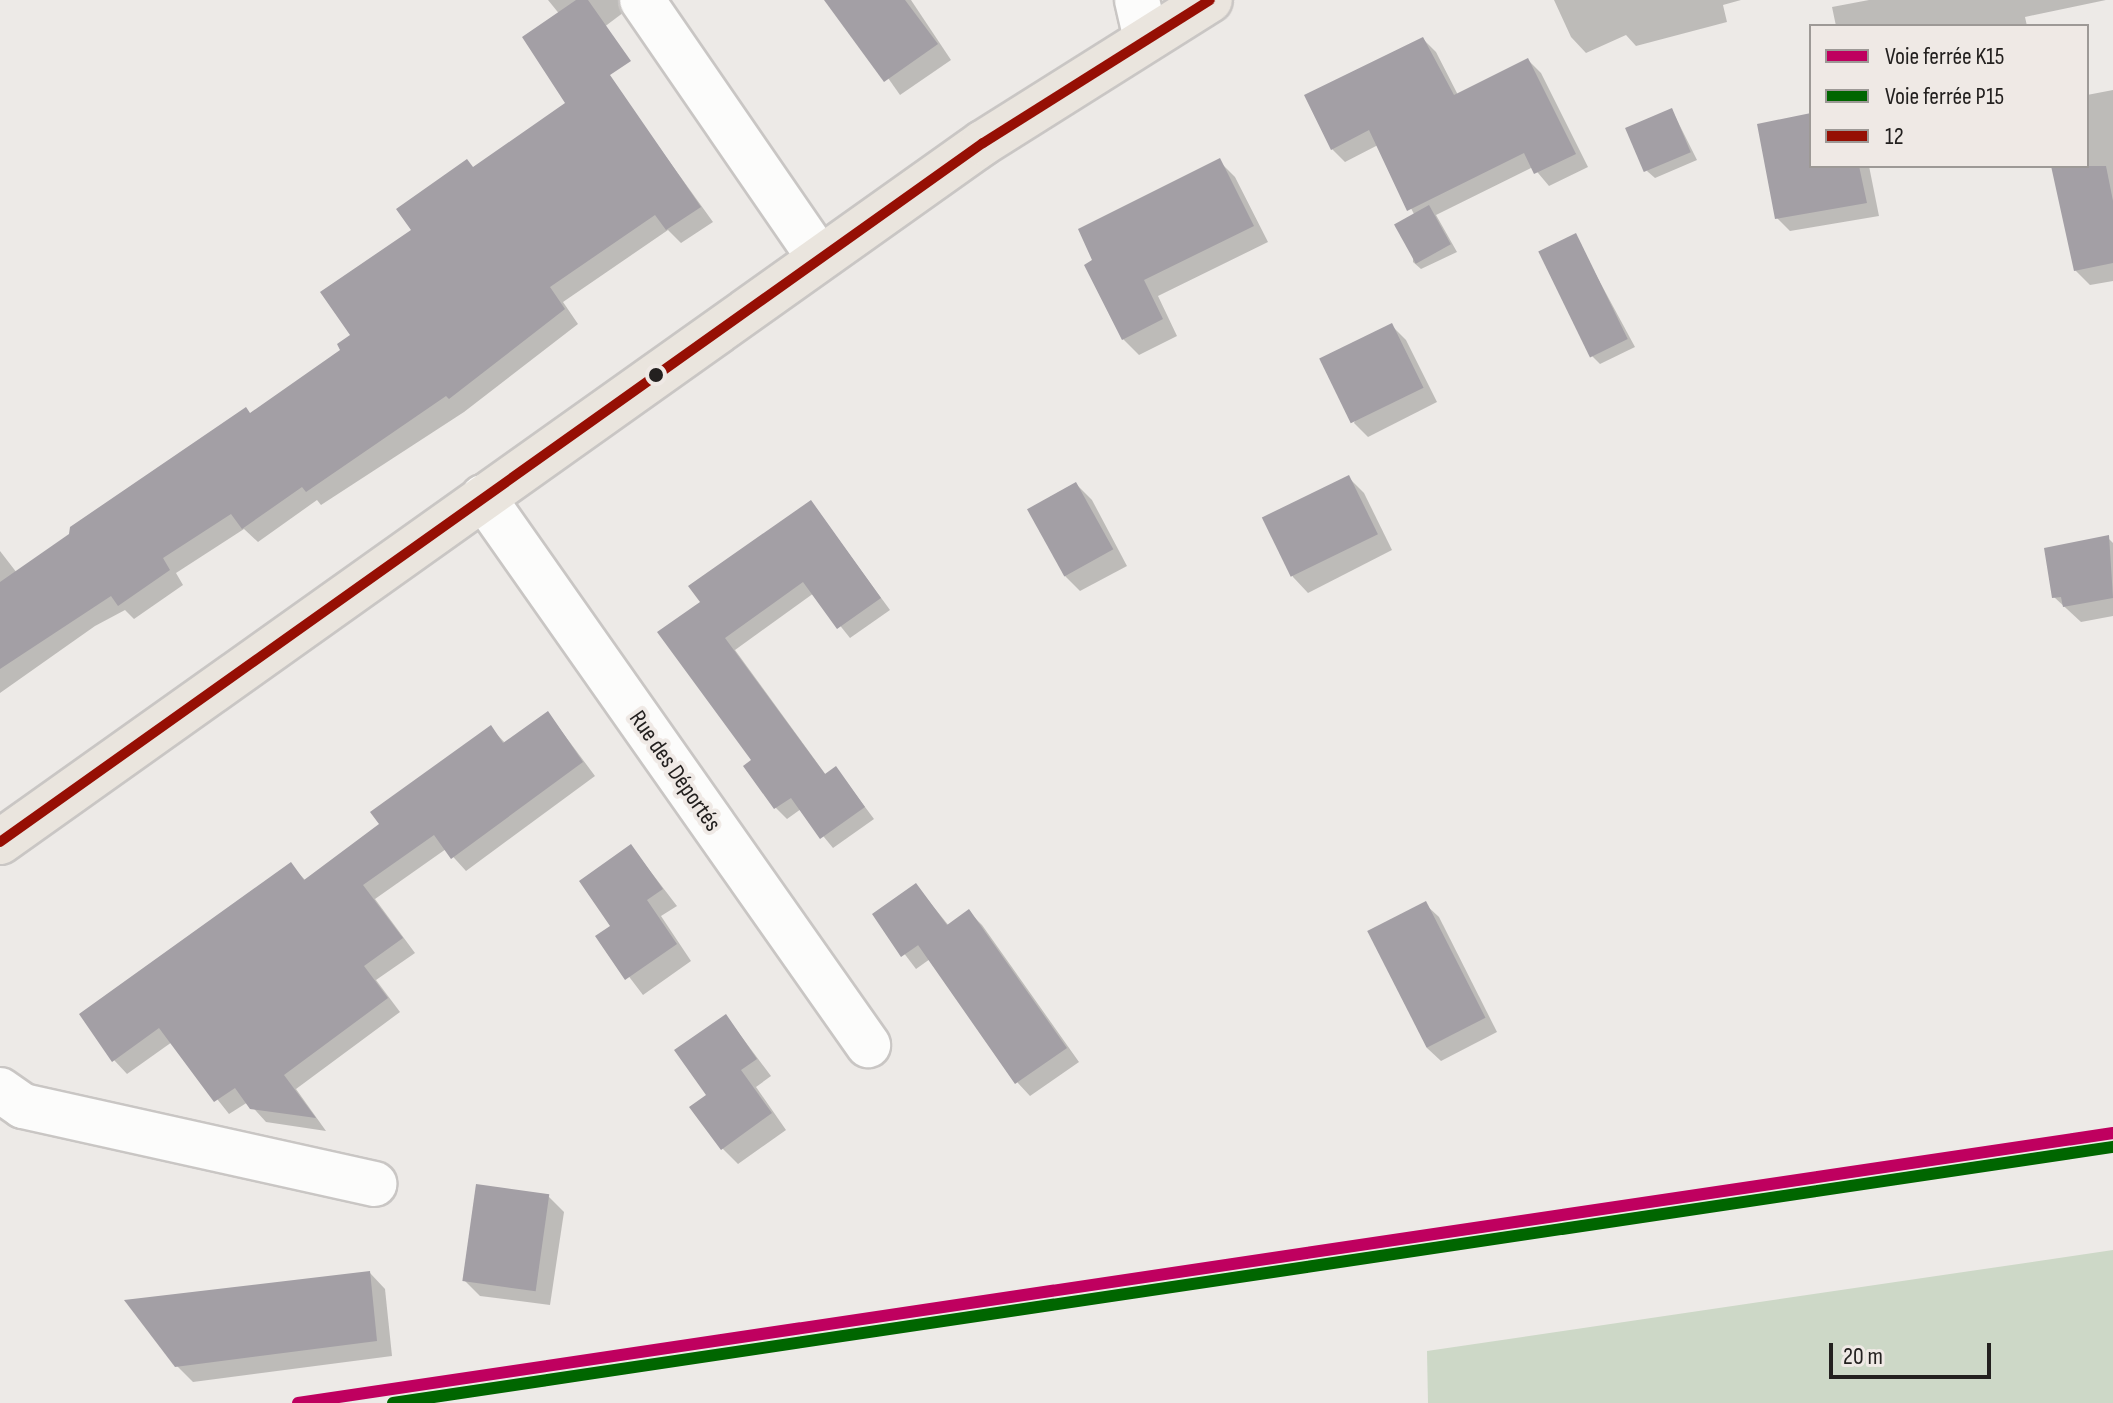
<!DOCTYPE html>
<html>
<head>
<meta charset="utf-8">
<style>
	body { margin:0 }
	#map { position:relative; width:2113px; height:1403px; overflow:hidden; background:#edeae7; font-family:"Sofia Sans Condensed",sans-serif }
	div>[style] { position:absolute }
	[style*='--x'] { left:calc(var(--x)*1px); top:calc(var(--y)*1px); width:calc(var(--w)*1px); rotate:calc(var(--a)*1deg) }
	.green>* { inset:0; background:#cdd8c7 }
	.shadow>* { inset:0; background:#0003 }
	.building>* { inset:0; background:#a39fa5; transform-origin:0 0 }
	.roads { filter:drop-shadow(2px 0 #c9c6c4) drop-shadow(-2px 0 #c9c6c4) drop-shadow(0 2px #c9c6c4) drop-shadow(0 -2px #c9c6c4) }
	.minor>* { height:44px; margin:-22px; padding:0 22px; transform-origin:22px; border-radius:22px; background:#fcfcfb }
	.major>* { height:44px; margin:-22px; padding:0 22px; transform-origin:22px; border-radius:22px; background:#eae5de }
	.bus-1>* { height:10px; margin:-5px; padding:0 5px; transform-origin:5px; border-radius:5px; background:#960f04 }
	.rail-1>* { height:12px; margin:-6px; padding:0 6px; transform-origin:6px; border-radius:6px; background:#bf005f }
	.rail-2>* { height:12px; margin:-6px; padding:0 6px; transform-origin:6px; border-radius:6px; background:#060 }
	.dots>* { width:22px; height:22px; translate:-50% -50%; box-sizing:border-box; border:4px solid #efe9e5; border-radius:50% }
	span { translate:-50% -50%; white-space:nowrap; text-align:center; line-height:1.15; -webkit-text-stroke:8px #efe9e5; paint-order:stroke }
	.street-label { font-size:24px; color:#23201f }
	.legend { position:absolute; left:1809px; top:24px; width:280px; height:144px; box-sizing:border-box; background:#efe9e5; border:2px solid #9d9996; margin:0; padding:10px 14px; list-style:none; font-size:24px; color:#23201f }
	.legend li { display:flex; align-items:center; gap:16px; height:40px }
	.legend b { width:40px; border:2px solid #9d9996 }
	.scale { position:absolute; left:1829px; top:1343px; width:162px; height:36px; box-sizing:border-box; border:4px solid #23201f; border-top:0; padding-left:10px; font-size:24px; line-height:28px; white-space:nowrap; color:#23201f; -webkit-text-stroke:6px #efe9e5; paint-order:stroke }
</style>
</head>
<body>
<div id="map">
	<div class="green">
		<i style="clip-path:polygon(2113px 1250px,2113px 1403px,1428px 1403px,1427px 1351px)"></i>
	</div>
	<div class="shadow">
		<i style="clip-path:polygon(548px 0,640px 0,583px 43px)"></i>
		<i style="clip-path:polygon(833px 0,911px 0,951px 60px,900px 95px)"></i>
		<i style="clip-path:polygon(1554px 0,1741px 0,1723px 5px,1727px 22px,1636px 46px,1626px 35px,1586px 53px,1571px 37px)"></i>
		<i style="clip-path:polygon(1869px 0,2106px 0,2025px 17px,2027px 26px,1836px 26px,1832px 7px)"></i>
		<i style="clip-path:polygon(1423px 39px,1436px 52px,1458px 95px,1528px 60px,1541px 73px,1588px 167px,1549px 186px,1533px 167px,1436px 215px,1457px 252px,1421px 269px,1413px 262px,1414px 214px,1378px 145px,1345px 162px,1332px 149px)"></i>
		<i style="clip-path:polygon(615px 86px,713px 222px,681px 243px,668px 230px,563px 302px,578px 324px,464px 412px,321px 505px,317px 500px,258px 542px,244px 529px,176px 573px,183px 585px,134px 619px,125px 610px,95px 626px,0 693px,0 551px,17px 573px,343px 350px,414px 230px,474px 169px)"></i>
		<i style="clip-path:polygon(2113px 90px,2113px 281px,2090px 285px,2075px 270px,2053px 166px,2087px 166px,2087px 95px)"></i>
		<i style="clip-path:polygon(1672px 110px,1697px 160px,1655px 178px,1647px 171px)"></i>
		<i style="clip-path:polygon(1811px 116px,1811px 166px,1869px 166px,1879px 216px,1790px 231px,1777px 218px)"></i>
		<i style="clip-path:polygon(1219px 161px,1235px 177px,1268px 242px,1158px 296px,1177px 336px,1139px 355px,1123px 339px,1086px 265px)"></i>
		<i style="clip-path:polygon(1575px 236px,1635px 347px,1600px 364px,1592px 356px)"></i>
		<i style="clip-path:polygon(1392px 326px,1406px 340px,1437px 402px,1368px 437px,1354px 423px)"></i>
		<i style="clip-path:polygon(1348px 477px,1364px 493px,1392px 550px,1308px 593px,1293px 577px,1265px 520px)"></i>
		<i style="clip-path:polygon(1076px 484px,1092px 500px,1127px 566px,1080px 591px,1064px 575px)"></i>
		<i style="clip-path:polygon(811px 502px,890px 610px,850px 638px,814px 593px,735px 650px,826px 775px,836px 768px,874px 819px,833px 848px,801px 809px,787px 819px,776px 808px,754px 760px,702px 603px)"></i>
		<i style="clip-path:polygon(2108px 538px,2113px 543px,2113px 616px,2081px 622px,2054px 597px)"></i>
		<i style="clip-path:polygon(548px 713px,595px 776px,466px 871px,446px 849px,375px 899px,415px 953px,376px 980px,400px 1012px,296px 1089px,326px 1131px,266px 1122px,248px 1102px,229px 1114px,172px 1042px,127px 1074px,114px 1060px,291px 865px,306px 881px,381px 825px,491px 728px,506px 744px)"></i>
		<i style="clip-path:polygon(631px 846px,677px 906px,661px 916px,691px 961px,643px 995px,598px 936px,613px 926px)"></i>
		<i style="clip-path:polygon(916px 885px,949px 926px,969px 912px,982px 925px,1079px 1062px,1030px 1096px,1017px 1082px,930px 959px,916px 969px,875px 915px)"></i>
		<i style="clip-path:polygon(1425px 904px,1439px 917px,1497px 1032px,1441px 1061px,1427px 1048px)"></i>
		<i style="clip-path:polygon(726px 1016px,771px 1076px,756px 1087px,786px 1130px,738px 1164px,722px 1148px,708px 1096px)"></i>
		<i style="clip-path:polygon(548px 1196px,564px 1212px,550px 1305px,480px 1296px,464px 1280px)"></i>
		<i style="clip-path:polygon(370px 1273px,385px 1289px,392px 1356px,193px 1382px,177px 1366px)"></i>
	</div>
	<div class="building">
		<i style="clip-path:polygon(576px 0,588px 0,631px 61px,610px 75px,701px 207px,666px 230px,655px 215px,550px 287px,565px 309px,449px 399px,446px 396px,306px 492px,302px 487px,242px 529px,231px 514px,163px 558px,170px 570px,118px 606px,111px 596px,0 669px,0 582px,69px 534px,70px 527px,246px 407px,250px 413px,340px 350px,337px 344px,350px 335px,320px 292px,411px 230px,396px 209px,467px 159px,473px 167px,565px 103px,522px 37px)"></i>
		<i style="clip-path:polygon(824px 0,905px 0,938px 44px,884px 82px)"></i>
		<i style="clip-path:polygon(1423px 37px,1454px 95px,1528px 58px,1576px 154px,1534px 174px,1524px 153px,1407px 211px,1369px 130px,1331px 150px,1304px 95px)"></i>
		<i style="left:1672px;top:108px;width:48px;height:51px;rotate:67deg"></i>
		<i style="clip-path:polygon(1811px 113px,1811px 166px,1859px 166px,1867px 203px,1775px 219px,1757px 124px)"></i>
		<i style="clip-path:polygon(1220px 158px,1254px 226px,1144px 280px,1163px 319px,1122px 340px,1084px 265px,1092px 260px,1078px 229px)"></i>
		<i style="clip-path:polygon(2051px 166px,2106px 166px,2113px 201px,2113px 263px,2074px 271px)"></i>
		<i style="left:1429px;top:205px;width:45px;height:40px;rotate:61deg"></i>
		<i style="left:1576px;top:233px;width:118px;height:42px;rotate:64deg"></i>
		<i style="left:1392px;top:323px;width:72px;height:81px;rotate:64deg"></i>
		<i style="left:1349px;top:475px;width:66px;height:97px;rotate:64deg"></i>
		<i style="left:1076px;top:482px;width:77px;height:56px;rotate:61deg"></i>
		<i style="clip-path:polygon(811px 500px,881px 598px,837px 629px,803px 582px,725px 638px,825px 774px,836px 766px,865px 807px,820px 839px,791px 798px,774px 809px,743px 766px,751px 760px,657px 632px,700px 602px,688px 586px)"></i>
		<i style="clip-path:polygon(2109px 535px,2113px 598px,2063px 607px,2061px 597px,2052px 598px,2044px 548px)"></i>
		<i style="clip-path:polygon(548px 711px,583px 762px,451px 859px,434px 835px,363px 885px,403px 938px,364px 966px,388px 998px,284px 1075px,316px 1118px,250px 1109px,235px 1088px,214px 1102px,159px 1028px,112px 1062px,79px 1014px,291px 862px,304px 880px,379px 824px,370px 812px,491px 725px,503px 743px)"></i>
		<i style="clip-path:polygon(631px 844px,663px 889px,647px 900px,677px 944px,625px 980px,595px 936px,610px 926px,579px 881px)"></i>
		<i style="clip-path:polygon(916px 883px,947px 925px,969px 909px,1067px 1048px,1015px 1084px,918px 945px,927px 939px,901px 957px,872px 914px)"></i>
		<i style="left:1426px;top:901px;width:131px;height:66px;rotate:63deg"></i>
		<i style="clip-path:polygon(726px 1014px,757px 1059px,741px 1070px,772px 1113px,721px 1150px,689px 1107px,706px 1095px,674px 1050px)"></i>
		<i style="left:476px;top:1184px;width:74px;height:98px;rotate:8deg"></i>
		<i style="clip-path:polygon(370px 1271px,377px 1341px,175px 1367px,124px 1300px)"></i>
	</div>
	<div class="roads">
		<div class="minor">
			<i style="--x:642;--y:0;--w:313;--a:55.5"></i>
			<i style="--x:1137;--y:0;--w:37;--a:77"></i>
			<i style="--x:483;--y:497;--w:670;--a:54.91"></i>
			<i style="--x:0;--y:1090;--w:28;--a:35"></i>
			<i style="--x:23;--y:1106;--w:360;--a:12.5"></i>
		</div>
		<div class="major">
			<i style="--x:0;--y:842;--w:1206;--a:-35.42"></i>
			<i style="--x:983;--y:143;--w:268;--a:-32.2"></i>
		</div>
	</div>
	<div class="bus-1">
		<i style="--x:0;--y:842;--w:1206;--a:-35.42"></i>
		<i style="--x:983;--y:143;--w:268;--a:-32.2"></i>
	</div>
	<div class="rail-1">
		<i style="--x:298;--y:1403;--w:1835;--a:-8.46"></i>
	</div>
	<div class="rail-2">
		<i style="--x:393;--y:1403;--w:1739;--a:-8.47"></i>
	</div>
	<div class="dots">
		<i style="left:656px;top:375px;background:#23201f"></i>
	</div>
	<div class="street-label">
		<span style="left:675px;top:771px;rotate:55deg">Rue des Déportés</span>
	</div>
	<ul class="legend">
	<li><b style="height:10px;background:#bf005f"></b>Voie ferrée K15</li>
	<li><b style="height:10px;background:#060"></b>Voie ferrée P15</li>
	<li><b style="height:10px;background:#960f04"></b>12</li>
	</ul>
	<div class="scale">20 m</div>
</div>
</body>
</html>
